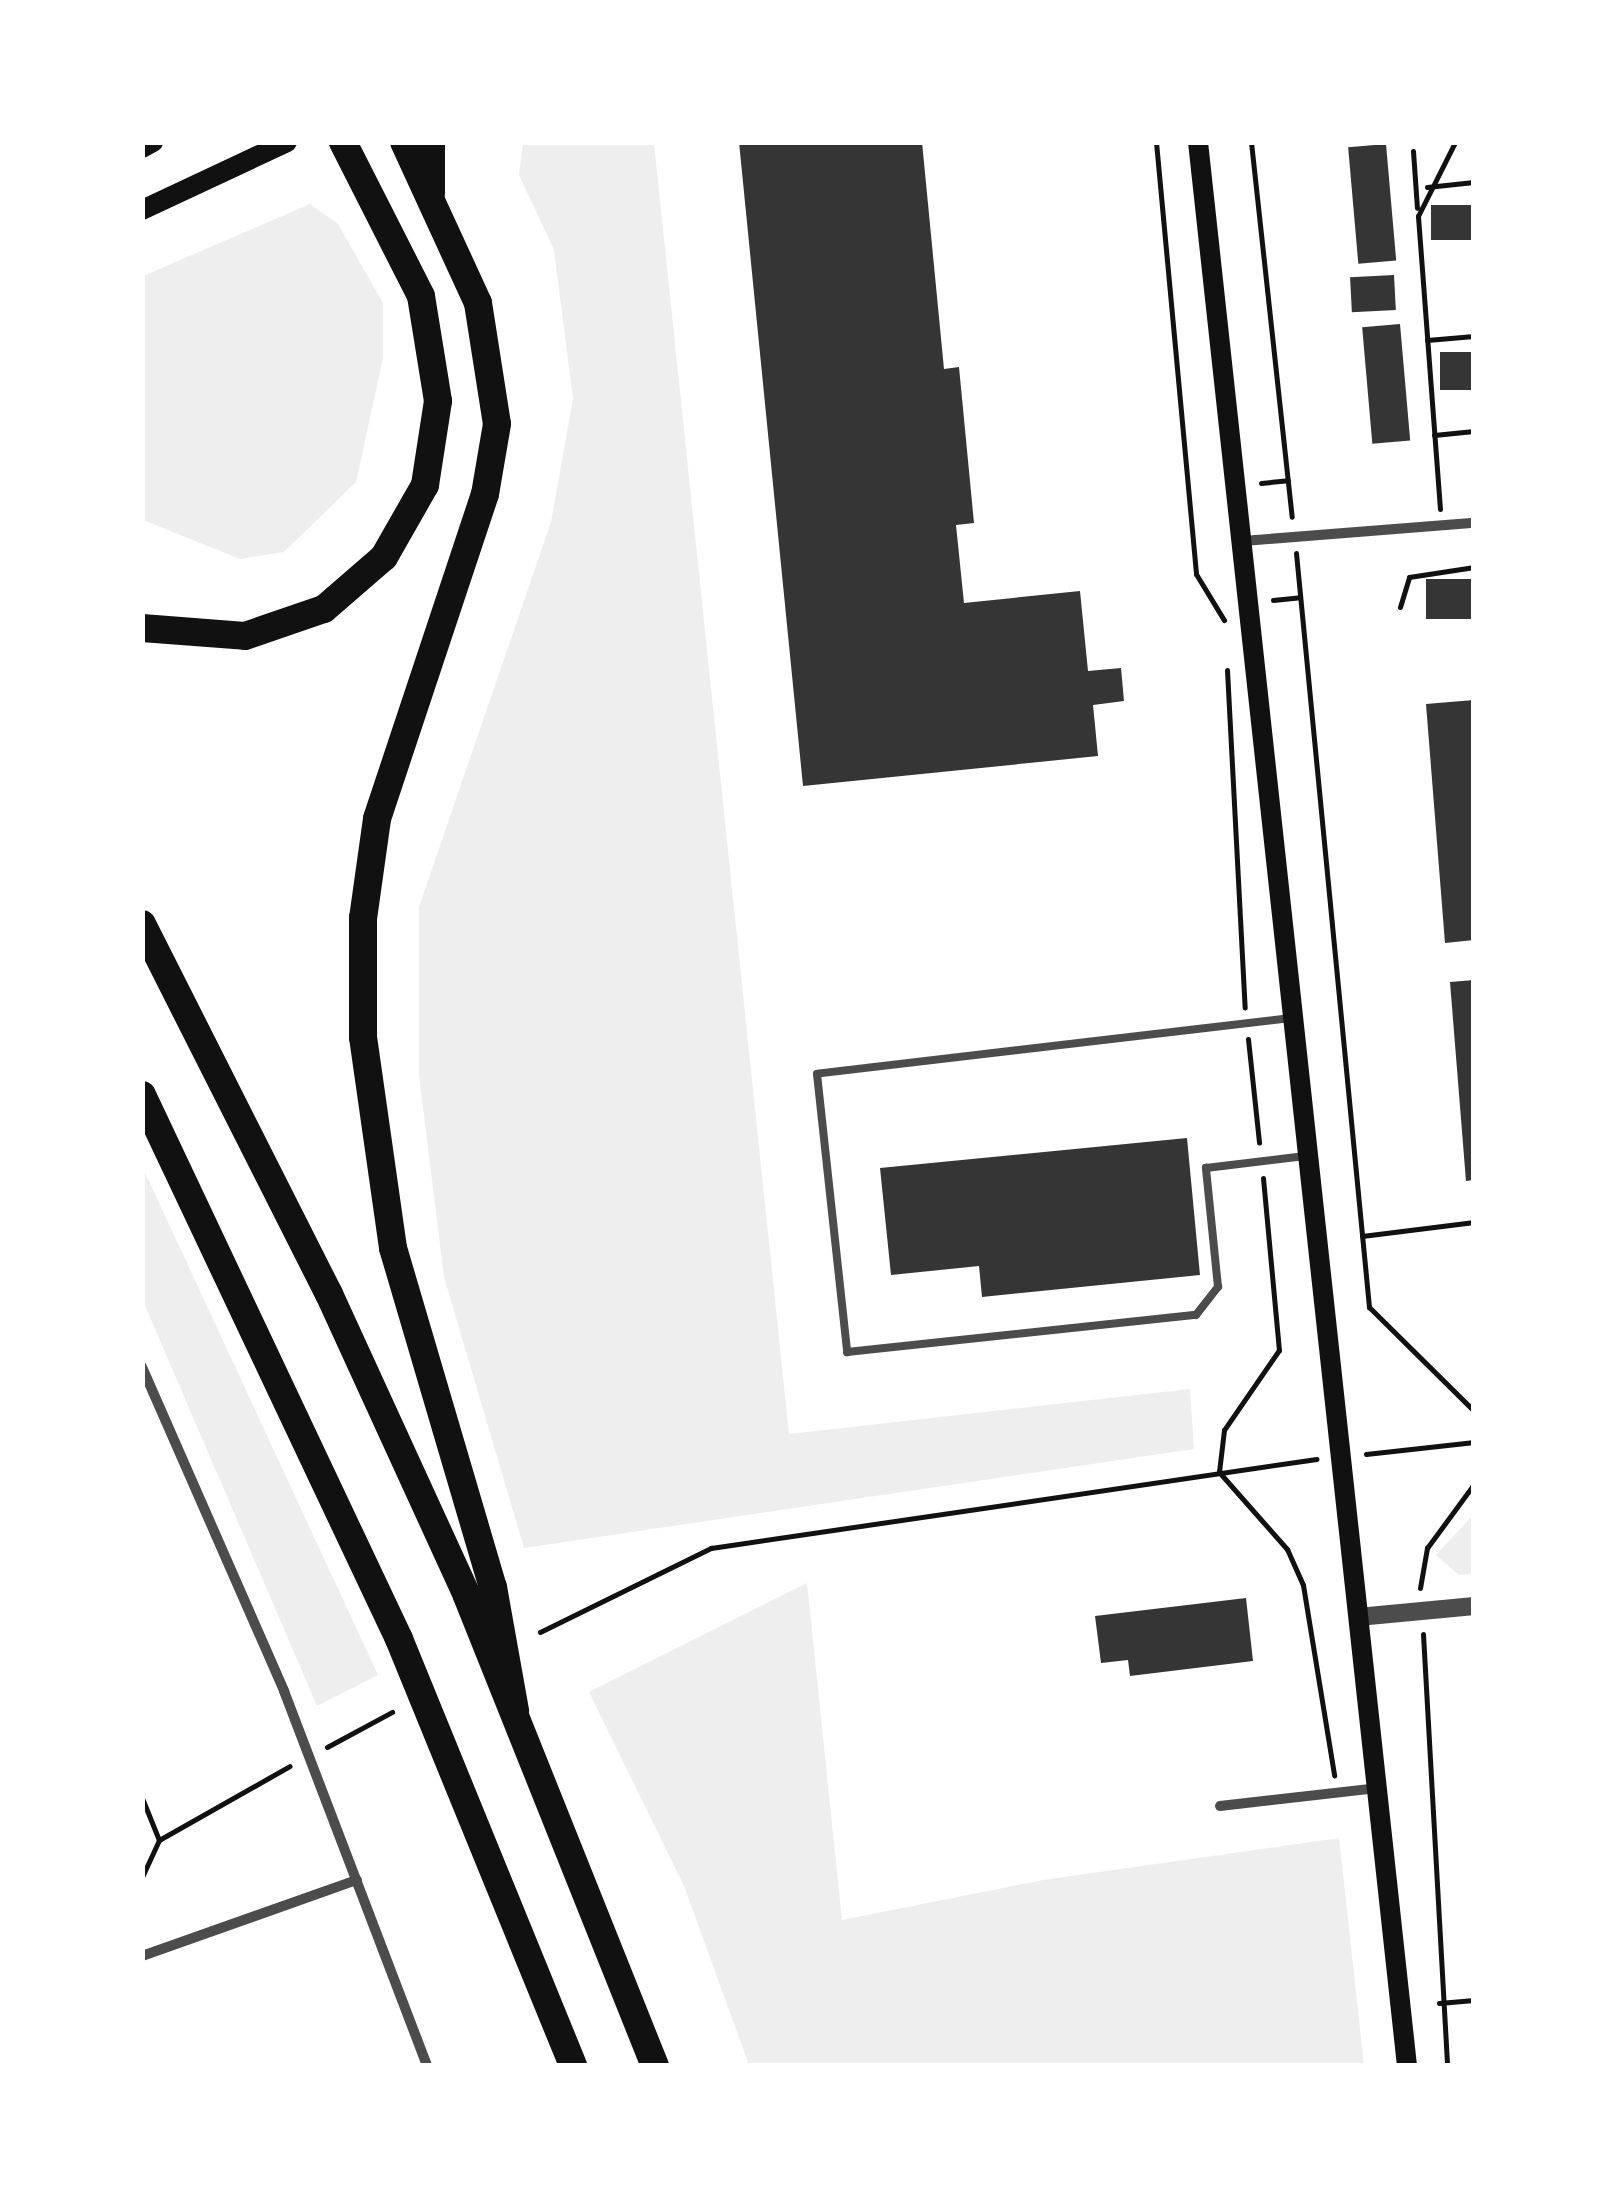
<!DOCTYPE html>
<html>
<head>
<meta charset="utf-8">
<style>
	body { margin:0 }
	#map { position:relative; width:1616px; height:2208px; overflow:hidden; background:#fff; font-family:"IBM Plex Sans",sans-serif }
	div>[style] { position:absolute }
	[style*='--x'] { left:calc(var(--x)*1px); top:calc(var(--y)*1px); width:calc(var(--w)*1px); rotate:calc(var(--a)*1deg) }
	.green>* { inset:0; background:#eee }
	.building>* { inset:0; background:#353535; transform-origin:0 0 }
	.path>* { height:5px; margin:-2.5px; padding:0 2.5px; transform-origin:2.5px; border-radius:2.5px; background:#111 }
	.service>* { height:8px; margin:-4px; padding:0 4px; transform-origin:4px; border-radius:4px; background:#4c4c4c }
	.minor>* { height:10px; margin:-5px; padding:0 5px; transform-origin:5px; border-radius:5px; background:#4c4c4c }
	.tertiary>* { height:18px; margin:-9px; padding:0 9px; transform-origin:9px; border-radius:9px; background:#4c4c4c }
	.secondary>* { height:20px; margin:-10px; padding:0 10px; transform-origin:10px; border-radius:10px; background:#111 }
	.motorway>* { height:28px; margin:-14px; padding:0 14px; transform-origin:14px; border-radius:14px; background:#111 }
	span { translate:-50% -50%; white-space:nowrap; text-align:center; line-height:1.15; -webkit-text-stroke:10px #fff; paint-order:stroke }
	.frame { position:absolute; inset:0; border:145px solid #fff; pointer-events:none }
</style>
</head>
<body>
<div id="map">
	<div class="green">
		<i style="clip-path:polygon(523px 143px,654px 143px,789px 1434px,1190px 1389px,1194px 1449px,524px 1548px,444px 1277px,419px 1075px,419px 907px,551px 522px,573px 399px,554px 250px,519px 175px)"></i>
		<i style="clip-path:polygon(310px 204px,338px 224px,383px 303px,383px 358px,356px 482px,284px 552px,240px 559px,143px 520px,143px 276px)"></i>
		<i style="clip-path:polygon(142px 1166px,378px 1675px,317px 1706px,143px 1301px)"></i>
		<i style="clip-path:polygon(1473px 1515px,1473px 1574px,1459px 1575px,1436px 1555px)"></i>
		<i style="clip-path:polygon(807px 1583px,842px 1920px,1043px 1880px,1339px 1838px,1364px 2065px,749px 2065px,684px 1886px,589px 1692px)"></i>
	</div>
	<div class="building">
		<i style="clip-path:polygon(739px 142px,922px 142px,944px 369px,959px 367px,974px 523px,956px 525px,964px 603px,1080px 591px,1088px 671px,1121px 668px,1124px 701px,1093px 705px,1098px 756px,803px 786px)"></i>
		<i style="left:1386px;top:144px;width:117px;height:38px;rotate:85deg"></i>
		<i style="left:1474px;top:205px;width:35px;height:43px;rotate:90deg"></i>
		<i style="left:1394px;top:275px;width:35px;height:44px;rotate:87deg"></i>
		<i style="left:1400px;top:324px;width:117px;height:38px;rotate:85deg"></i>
		<i style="left:1474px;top:352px;width:38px;height:34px;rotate:90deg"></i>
		<i style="left:1474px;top:579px;width:40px;height:48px;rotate:90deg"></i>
		<i style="clip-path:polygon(1474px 700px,1474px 940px,1445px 943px,1426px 704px)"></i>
		<i style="clip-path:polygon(1474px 980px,1474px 1180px,1466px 1181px,1450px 982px)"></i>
		<i style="clip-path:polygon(1187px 1138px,1200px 1275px,982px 1297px,979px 1266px,891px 1275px,880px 1168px)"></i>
		<i style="clip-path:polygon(1246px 1598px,1253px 1661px,1130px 1676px,1128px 1660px,1101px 1663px,1095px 1616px)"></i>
	</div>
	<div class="path">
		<i style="--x:1156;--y:142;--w:434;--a:84.7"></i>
		<i style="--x:1196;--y:574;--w:54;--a:58.7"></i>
		<i style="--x:1251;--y:142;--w:377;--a:83.8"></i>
		<i style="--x:1413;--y:151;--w:57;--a:86"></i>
		<i style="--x:1427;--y:187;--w:47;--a:-6.1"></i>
		<i style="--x:1427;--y:340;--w:47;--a:-4.9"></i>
		<i style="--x:1434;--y:435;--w:40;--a:-5.7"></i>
		<i style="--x:1261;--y:483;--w:27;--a:-6"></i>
		<i style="--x:1440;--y:509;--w:294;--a:-94.3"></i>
		<i style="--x:1418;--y:216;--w:83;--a:-63.4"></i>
		<i style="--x:1296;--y:553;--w:758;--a:84.47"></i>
		<i style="--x:1369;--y:1307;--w:148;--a:44.7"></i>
		<i style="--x:1273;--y:600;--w:27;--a:-6"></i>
		<i style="--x:1400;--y:607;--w:31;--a:-73"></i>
		<i style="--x:1409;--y:577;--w:66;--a:-8.7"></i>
		<i style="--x:1227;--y:670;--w:338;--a:87"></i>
		<i style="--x:1248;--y:1039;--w:104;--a:83.9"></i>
		<i style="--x:1263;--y:1178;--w:173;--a:84.7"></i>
		<i style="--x:1279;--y:1350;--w:97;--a:124.5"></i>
		<i style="--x:1224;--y:1430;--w:42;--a:96.8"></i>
		<i style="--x:1219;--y:1472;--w:103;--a:48.6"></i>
		<i style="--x:1287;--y:1549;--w:39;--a:66"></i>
		<i style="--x:1303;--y:1585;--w:193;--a:80.7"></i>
		<i style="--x:1362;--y:1236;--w:113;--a:-7.1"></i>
		<i style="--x:1366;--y:1454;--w:109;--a:-6.3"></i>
		<i style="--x:1420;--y:1588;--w:41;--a:-80.1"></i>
		<i style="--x:1427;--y:1548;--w:79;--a:-53.7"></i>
		<i style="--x:540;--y:1632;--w:191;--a:-26.2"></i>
		<i style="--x:711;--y:1548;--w:612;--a:-8.37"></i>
		<i style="--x:1423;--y:1634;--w:433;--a:86.8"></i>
		<i style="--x:327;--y:1747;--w:74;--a:-28.3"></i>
		<i style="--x:142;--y:1798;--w:45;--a:68"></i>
		<i style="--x:142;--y:1877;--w:41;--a:-65.3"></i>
		<i style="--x:159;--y:1840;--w:150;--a:-29.5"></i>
		<i style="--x:1439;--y:2003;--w:35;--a:-5"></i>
	</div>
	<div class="service">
		<i style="--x:1291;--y:1018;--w:477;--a:173.3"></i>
		<i style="--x:817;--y:1074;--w:280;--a:83.8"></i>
		<i style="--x:847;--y:1352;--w:351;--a:-6.1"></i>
		<i style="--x:1196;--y:1315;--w:36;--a:-52"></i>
		<i style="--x:1218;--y:1287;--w:120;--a:-95.8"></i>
		<i style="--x:1206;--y:1168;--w:100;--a:-6.9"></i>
	</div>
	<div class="minor">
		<i style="--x:1243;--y:541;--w:232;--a:-4.5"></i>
		<i style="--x:142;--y:1367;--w:354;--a:66.3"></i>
		<i style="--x:284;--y:1691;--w:401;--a:69.1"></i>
		<i style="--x:1220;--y:1806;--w:158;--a:-6.5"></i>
		<i style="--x:142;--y:1956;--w:228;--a:-19.5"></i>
	</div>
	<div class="tertiary">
		<i style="--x:1358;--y:1617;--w:117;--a:-5.4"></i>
	</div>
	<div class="secondary">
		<i style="--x:1198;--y:142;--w:1935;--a:83.8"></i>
		<i style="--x:142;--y:148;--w:13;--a:-29"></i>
		<i style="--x:142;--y:210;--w:160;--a:-25.1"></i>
	</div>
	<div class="motorway">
		<i style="--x:404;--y:142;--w:177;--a:65.3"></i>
		<i style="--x:478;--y:303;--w:122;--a:81.1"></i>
		<i style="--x:497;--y:424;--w:71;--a:99.7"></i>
		<i style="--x:485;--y:494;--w:342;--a:108.4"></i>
		<i style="--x:377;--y:819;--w:100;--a:98"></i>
		<i style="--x:363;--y:918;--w:119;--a:90"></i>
		<i style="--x:363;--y:1037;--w:213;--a:81.9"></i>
		<i style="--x:393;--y:1248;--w:353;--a:73.6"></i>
		<i style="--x:493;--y:1587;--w:126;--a:79.9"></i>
		<i style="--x:431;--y:193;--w:51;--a:-90"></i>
		<i style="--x:142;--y:628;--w:103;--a:4.4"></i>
		<i style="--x:245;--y:636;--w:83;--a:-18.9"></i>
		<i style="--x:324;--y:609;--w:79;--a:-40.9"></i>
		<i style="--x:384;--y:557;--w:83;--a:-60.3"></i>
		<i style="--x:425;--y:485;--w:85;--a:-81.2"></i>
		<i style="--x:438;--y:401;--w:106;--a:-99.2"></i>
		<i style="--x:421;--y:296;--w:173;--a:-116.9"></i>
		<i style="--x:142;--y:924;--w:415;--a:63.2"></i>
		<i style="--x:329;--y:1294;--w:332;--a:65.4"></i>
		<i style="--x:467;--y:1596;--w:506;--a:68.2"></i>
		<i style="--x:142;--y:1095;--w:602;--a:64.71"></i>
		<i style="--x:399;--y:1639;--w:461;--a:67.8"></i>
	</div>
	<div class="frame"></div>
</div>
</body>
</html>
